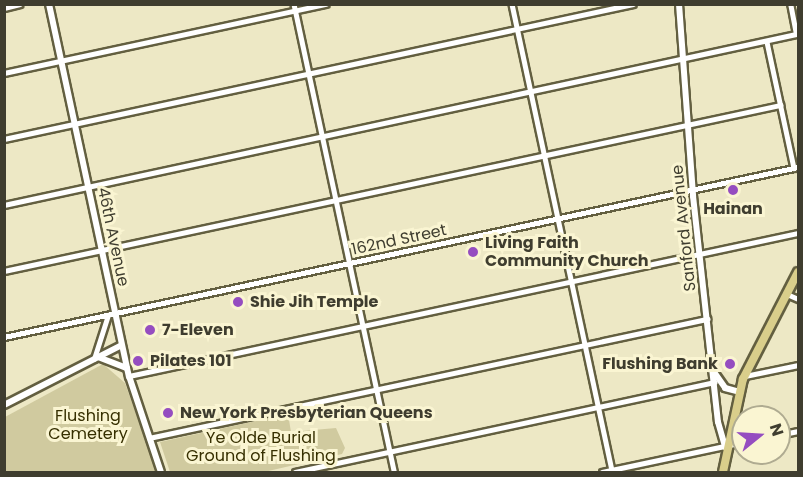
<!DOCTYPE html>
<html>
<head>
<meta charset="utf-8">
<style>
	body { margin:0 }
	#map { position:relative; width:803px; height:477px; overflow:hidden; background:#ede8c5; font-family:Poppins,sans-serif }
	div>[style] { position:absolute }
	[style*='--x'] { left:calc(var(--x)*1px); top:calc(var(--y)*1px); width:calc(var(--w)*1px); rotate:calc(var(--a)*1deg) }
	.green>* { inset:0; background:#d0ca9f }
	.roads { filter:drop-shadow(2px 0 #635f40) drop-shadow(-2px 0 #635f40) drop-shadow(0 2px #635f40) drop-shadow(0 -2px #635f40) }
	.minor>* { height:4.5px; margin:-2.25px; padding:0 2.25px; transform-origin:2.25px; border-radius:2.25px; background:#fff }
	.tertiary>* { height:6px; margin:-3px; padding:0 3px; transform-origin:3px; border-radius:3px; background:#fff }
	.primary>* { height:8px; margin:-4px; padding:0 4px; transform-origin:4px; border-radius:4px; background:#d9ce8b }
	.dots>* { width:16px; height:16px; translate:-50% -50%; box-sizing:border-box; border:3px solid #faf5d2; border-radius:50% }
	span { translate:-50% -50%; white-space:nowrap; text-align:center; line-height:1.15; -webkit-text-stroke:6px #faf5d2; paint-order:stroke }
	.poi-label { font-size:16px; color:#3f3d2f; font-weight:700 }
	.left { translate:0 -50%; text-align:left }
	.right { translate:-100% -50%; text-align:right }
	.street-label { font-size:16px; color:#3f3d2f }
	.park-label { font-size:16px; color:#362f00 }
	.frame { position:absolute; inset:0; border:6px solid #3f3d2f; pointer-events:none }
	.north { position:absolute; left:731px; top:405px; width:60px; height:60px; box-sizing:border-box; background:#faf5d2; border:2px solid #afab91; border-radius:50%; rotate:72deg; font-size:16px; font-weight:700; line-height:24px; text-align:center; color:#3f3d2f }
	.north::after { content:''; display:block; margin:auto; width:21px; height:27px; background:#954dc0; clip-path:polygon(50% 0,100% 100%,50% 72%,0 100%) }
</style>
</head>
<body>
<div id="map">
	<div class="green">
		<i style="clip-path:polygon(103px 364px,125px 383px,157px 472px,5px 472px,5px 417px)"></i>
		<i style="clip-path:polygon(288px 414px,291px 432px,336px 428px,345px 448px,342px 454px,264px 472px,170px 472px,160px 442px)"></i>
	</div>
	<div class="roads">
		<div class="minor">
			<i style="--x:294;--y:4;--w:479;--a:77.9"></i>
			<i style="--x:512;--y:4;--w:479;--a:77.9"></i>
			<i style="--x:4;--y:8;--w:16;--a:-14"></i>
			<i style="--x:767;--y:42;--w:129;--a:77.9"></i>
			<i style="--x:4;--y:73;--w:329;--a:-12.1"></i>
			<i style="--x:4;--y:139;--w:643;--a:-12.11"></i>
			<i style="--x:4;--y:205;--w:810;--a:-12.18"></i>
			<i style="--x:796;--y:34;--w:31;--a:-101"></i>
			<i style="--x:4;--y:271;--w:794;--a:-12.07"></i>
			<i style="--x:787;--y:294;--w:12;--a:24"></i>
			<i style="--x:4;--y:337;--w:812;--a:-12.08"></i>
			<i style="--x:94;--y:359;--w:46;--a:-72.3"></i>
			<i style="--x:129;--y:376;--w:684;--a:-12.07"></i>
			<i style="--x:745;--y:376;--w:54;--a:-11.7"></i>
			<i style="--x:779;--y:435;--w:19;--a:-12"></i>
			<i style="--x:149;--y:438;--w:571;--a:-12.04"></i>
			<i style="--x:295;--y:472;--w:429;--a:-12.1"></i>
			<i style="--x:602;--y:472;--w:144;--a:-12"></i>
		</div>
		<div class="tertiary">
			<i style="--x:49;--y:4;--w:381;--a:77.9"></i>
			<i style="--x:129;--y:376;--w:101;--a:71.6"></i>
			<i style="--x:679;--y:4;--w:193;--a:85.8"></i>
			<i style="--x:693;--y:196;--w:227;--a:83.7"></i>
			<i style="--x:718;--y:422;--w:26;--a:74"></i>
			<i style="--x:98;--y:357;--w:31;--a:21"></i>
			<i style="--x:714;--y:372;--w:19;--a:55"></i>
			<i style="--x:725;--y:388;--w:16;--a:15"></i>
			<i style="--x:4;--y:405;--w:132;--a:-27"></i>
		</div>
		<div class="primary">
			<i style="--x:723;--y:472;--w:95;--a:-77.9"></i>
			<i style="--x:743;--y:379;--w:120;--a:-62.8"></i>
		</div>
	</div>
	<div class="dots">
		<i style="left:733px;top:190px;background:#954dc0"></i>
		<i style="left:473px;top:252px;background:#954dc0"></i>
		<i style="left:238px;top:302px;background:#954dc0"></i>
		<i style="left:150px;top:330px;background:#954dc0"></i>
		<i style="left:138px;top:361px;background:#954dc0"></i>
		<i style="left:730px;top:364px;background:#954dc0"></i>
		<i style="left:168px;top:413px;background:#954dc0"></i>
	</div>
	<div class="poi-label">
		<span style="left:733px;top:209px">Hainan</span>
		<span class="left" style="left:485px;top:252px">Living Faith<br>Community Church</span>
		<span class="left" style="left:250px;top:302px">Shie Jih Temple</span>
		<span class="left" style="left:162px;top:330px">7-Eleven</span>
		<span class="left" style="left:150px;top:361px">Pilates 101</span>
		<span class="right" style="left:718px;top:364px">Flushing Bank</span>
		<span class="left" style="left:180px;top:413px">New York Presbyterian Queens</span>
	</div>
	<div class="street-label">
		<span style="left:684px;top:228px;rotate:-96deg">Sanford Avenue</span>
		<span style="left:113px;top:237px;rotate:78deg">46th Avenue</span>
		<span style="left:399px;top:240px;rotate:-12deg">162nd Street</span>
	</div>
	<div class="park-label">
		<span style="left:88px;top:425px">Flushing<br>Cemetery</span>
		<span style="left:261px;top:447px">Ye Olde Burial<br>Ground of Flushing</span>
	</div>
	<div class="frame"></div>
	<div class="north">N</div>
</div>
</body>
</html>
